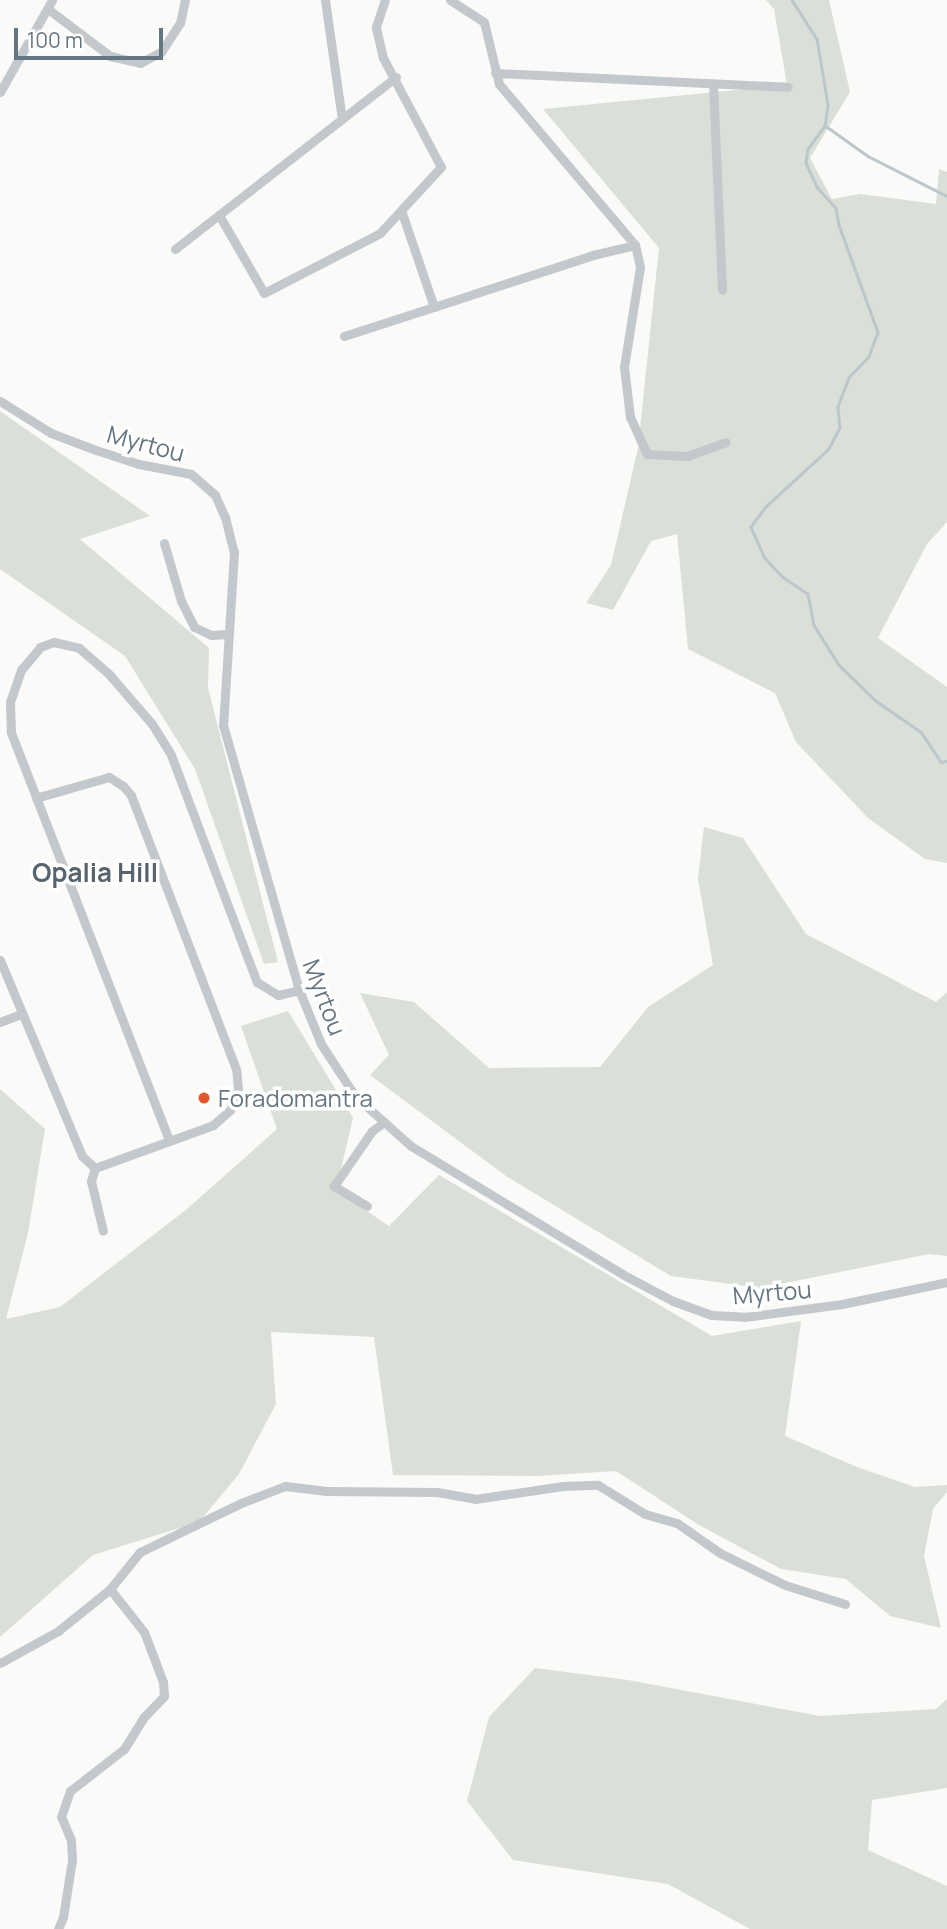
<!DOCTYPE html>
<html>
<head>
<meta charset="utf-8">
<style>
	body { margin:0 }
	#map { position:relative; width:947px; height:1929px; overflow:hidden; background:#fafaf8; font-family:Manrope,sans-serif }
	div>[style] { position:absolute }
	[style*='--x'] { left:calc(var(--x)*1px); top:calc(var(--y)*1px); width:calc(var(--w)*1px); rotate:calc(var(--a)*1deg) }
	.green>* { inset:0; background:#dadfd7 }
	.stream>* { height:2.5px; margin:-1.25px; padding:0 1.25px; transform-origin:1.25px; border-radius:1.25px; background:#bbc7cb }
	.street>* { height:9px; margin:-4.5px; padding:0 4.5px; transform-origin:4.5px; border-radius:4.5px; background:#c3c8cc }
	.dots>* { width:19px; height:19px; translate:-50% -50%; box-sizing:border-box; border:4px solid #fff; border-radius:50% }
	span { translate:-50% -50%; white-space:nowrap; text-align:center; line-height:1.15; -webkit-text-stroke:7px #fff; paint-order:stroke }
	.street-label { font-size:24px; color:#657683 }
	.poi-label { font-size:24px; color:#657683 }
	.left { translate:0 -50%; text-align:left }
	.neighbourhood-label { font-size:26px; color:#57646e; font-weight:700 }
	.scale { position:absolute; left:14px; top:28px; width:149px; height:32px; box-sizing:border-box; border:4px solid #657683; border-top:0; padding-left:9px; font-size:21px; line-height:24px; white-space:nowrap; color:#657683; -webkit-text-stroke:5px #fff; paint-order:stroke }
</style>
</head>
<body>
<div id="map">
	<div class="green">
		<i style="clip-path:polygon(766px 0,829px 0,850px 92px,810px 158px,832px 199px,860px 194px,936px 204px,939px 169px,947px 172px,947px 522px,927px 544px,878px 638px,947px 687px,947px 863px,925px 859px,868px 818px,796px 742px,775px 693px,688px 649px,677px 534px,651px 541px,613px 610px,586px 603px,611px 565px,638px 448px,659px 248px,543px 109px,787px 85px,774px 9px)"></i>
		<i style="clip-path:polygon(0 411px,150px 516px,80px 539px,209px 648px,208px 688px,278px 962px,264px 964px,195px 769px,125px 656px,0 569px)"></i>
		<i style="clip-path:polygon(704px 827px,743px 838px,806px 934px,936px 1002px,947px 992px,947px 1256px,929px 1254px,761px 1288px,671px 1276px,506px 1176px,370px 1075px,389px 1055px,360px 993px,414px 1002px,489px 1068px,600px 1067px,648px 1007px,713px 965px,698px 879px)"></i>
		<i style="clip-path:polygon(288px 1011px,353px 1118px,336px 1190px,389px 1226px,439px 1175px,712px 1336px,801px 1321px,785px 1436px,857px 1467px,915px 1487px,947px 1485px,947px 1492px,933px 1509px,924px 1556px,941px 1628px,890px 1616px,846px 1579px,781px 1569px,699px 1525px,616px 1471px,537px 1476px,393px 1475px,374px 1337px,271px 1332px,276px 1404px,239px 1474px,199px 1522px,93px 1555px,0 1637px,0 1089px,45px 1129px,28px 1233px,6px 1319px,60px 1307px,187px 1209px,277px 1129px,241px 1026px)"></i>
		<i style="clip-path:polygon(535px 1668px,628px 1680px,820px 1716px,936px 1709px,947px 1699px,947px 1788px,872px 1800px,868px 1850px,947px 1886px,947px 1929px,750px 1929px,668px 1884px,513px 1860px,467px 1801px,489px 1717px)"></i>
	</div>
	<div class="stream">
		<i style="--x:792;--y:0;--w:46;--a:57.3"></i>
		<i style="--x:817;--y:39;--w:67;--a:80.5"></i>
		<i style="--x:828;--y:105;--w:21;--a:98"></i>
		<i style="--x:825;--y:126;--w:29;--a:126"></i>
		<i style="--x:808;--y:149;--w:14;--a:98"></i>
		<i style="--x:806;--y:163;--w:26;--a:65"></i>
		<i style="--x:817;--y:187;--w:28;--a:48"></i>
		<i style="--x:836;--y:208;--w:17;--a:80"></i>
		<i style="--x:839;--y:225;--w:114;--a:70"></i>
		<i style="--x:878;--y:332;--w:27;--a:110"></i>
		<i style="--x:869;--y:357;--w:29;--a:134"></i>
		<i style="--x:849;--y:378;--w:31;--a:111"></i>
		<i style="--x:838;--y:407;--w:21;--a:85"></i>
		<i style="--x:840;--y:428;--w:24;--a:118"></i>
		<i style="--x:829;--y:449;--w:86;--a:137.4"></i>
		<i style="--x:766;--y:507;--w:25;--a:127"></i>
		<i style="--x:751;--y:527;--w:34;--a:66"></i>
		<i style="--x:765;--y:558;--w:26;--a:47"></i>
		<i style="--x:783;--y:577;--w:30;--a:34"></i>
		<i style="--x:808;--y:594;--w:32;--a:79"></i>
		<i style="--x:814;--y:625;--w:47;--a:58"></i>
		<i style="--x:839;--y:665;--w:50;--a:44.2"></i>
		<i style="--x:875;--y:700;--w:56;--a:34.8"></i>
		<i style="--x:921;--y:732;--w:36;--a:56"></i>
		<i style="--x:941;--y:762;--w:6;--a:-9"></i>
		<i style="--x:826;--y:126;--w:52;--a:35.5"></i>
		<i style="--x:868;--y:156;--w:89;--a:26.9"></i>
	</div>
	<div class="street">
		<i style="--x:325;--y:0;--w:120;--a:81.9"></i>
		<i style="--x:450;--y:0;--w:40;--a:32.9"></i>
		<i style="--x:484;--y:22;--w:64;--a:76.4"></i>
		<i style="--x:499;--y:84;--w:211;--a:49.8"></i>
		<i style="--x:635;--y:245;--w:23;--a:77"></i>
		<i style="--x:640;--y:267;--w:101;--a:99.1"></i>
		<i style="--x:624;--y:367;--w:50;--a:83.2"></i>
		<i style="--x:630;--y:417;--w:41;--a:65.3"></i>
		<i style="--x:647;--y:454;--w:40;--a:2.9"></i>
		<i style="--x:687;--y:456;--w:41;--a:-19.7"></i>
		<i style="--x:48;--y:9;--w:78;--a:37.2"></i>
		<i style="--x:110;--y:56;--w:31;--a:13"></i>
		<i style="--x:140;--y:63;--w:24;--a:-28"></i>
		<i style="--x:161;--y:52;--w:35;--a:-57"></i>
		<i style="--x:180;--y:23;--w:24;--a:-78"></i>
		<i style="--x:495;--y:73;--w:293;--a:2.7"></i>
		<i style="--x:713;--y:84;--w:206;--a:87.5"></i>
		<i style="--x:0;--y:92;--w:106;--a:-60.5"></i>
		<i style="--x:219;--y:215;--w:90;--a:60"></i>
		<i style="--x:264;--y:293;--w:131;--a:-27.3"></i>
		<i style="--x:380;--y:233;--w:90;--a:-47.3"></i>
		<i style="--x:441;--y:167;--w:123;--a:-118"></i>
		<i style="--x:383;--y:58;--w:32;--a:-103"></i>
		<i style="--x:376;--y:27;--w:28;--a:-72"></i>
		<i style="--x:175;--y:249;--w:280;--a:-37.9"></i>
		<i style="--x:434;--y:307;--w:167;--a:-18.1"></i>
		<i style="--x:593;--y:255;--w:43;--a:-13.4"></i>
		<i style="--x:344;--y:336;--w:95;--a:-17.9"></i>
		<i style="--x:434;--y:307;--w:102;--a:-108.8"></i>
		<i style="--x:0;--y:401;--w:60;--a:32.1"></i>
		<i style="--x:51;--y:433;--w:48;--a:20.7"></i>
		<i style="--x:96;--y:450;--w:45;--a:18"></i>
		<i style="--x:139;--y:464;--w:53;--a:10.9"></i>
		<i style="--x:191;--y:474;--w:32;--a:41"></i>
		<i style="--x:215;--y:495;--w:24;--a:66"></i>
		<i style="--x:225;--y:517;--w:36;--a:76"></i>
		<i style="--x:234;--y:552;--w:173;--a:93.6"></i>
		<i style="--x:223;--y:725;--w:276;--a:74"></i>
		<i style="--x:299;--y:990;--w:58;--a:67.8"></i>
		<i style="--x:321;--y:1044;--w:62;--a:56.8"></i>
		<i style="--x:355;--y:1096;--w:75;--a:41.8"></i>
		<i style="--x:411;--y:1146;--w:247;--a:31.2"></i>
		<i style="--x:622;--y:1274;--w:58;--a:27.9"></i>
		<i style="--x:673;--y:1301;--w:40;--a:20.2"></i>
		<i style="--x:711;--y:1315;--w:34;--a:3"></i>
		<i style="--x:745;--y:1317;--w:98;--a:-7.6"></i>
		<i style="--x:842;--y:1304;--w:107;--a:-11.8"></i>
		<i style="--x:164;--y:543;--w:60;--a:73.7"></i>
		<i style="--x:181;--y:601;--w:29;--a:63"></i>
		<i style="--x:194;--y:627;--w:19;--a:25"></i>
		<i style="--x:211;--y:635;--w:17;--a:-3"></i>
		<i style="--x:0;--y:960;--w:212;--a:67.3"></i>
		<i style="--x:82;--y:1156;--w:18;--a:43"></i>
		<i style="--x:95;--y:1168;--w:126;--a:-20"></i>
		<i style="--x:213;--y:1125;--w:23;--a:-41"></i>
		<i style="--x:230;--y:1110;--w:22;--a:-68"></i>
		<i style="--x:238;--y:1090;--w:21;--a:-95"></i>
		<i style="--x:236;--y:1069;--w:293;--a:-111"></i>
		<i style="--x:131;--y:795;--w:12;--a:-132"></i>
		<i style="--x:123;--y:786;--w:17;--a:-147"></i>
		<i style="--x:109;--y:777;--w:76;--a:164"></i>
		<i style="--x:0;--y:1022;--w:22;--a:-21"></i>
		<i style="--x:169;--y:1140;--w:438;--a:-111.2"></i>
		<i style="--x:11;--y:732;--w:30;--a:-92"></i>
		<i style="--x:10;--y:702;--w:34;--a:-71"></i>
		<i style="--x:21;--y:670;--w:30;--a:-50"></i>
		<i style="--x:40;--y:647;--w:15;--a:-20"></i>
		<i style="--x:54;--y:642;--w:26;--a:13"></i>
		<i style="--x:79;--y:648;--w:38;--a:41"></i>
		<i style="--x:108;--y:673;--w:67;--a:49.2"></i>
		<i style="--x:152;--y:724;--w:36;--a:58"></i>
		<i style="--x:171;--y:755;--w:243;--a:69.3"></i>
		<i style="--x:257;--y:982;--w:25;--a:32"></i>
		<i style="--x:278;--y:995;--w:22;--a:-13"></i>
		<i style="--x:95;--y:1168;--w:14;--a:107"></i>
		<i style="--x:91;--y:1181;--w:51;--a:76.5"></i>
		<i style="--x:367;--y:1206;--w:39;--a:-149"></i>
		<i style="--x:334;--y:1186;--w:67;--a:-55.4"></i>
		<i style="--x:372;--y:1131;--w:15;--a:-37"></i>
		<i style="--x:0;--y:1663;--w:66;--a:-28.9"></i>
		<i style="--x:58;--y:1631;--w:67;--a:-38.9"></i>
		<i style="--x:110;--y:1589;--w:48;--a:-51"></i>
		<i style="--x:140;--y:1552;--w:112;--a:-25.9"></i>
		<i style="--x:241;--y:1503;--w:47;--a:-21.1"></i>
		<i style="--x:285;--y:1486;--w:42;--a:6.8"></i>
		<i style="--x:327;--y:1491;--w:110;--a:0.5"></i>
		<i style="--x:437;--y:1492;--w:39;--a:10"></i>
		<i style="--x:475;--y:1499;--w:89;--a:-8.4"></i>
		<i style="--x:563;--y:1486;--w:35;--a:-2"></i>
		<i style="--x:598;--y:1485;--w:55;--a:31.7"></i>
		<i style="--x:645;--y:1514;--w:33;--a:16"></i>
		<i style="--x:677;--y:1523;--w:52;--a:34.9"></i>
		<i style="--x:720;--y:1553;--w:72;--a:26.2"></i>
		<i style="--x:785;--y:1585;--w:63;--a:17.6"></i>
		<i style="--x:58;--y:1929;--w:13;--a:-67"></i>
		<i style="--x:63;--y:1917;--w:58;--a:-81"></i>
		<i style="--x:72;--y:1860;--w:20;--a:-93"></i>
		<i style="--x:71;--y:1840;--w:25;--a:-113"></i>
		<i style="--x:61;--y:1817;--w:28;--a:-71"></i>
		<i style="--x:70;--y:1791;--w:68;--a:-37.9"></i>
		<i style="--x:124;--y:1749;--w:36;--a:-58"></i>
		<i style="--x:143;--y:1718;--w:30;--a:-46"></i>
		<i style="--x:164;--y:1696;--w:14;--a:-94"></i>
		<i style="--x:163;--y:1682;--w:53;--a:-110.8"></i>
		<i style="--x:144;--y:1632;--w:55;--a:-128.3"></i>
	</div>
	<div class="dots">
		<i style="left:204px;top:1098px;background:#e4572e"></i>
	</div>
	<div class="street-label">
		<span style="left:146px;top:443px;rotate:15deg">Myrtou</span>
		<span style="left:325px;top:997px;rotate:69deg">Myrtou</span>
		<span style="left:772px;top:1292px;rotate:-5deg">Myrtou</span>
	</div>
	<div class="poi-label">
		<span class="left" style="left:218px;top:1098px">Foradomantra</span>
	</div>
	<div class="neighbourhood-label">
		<span style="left:95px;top:873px">Opalia Hill</span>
	</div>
	<div class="scale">100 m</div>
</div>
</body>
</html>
